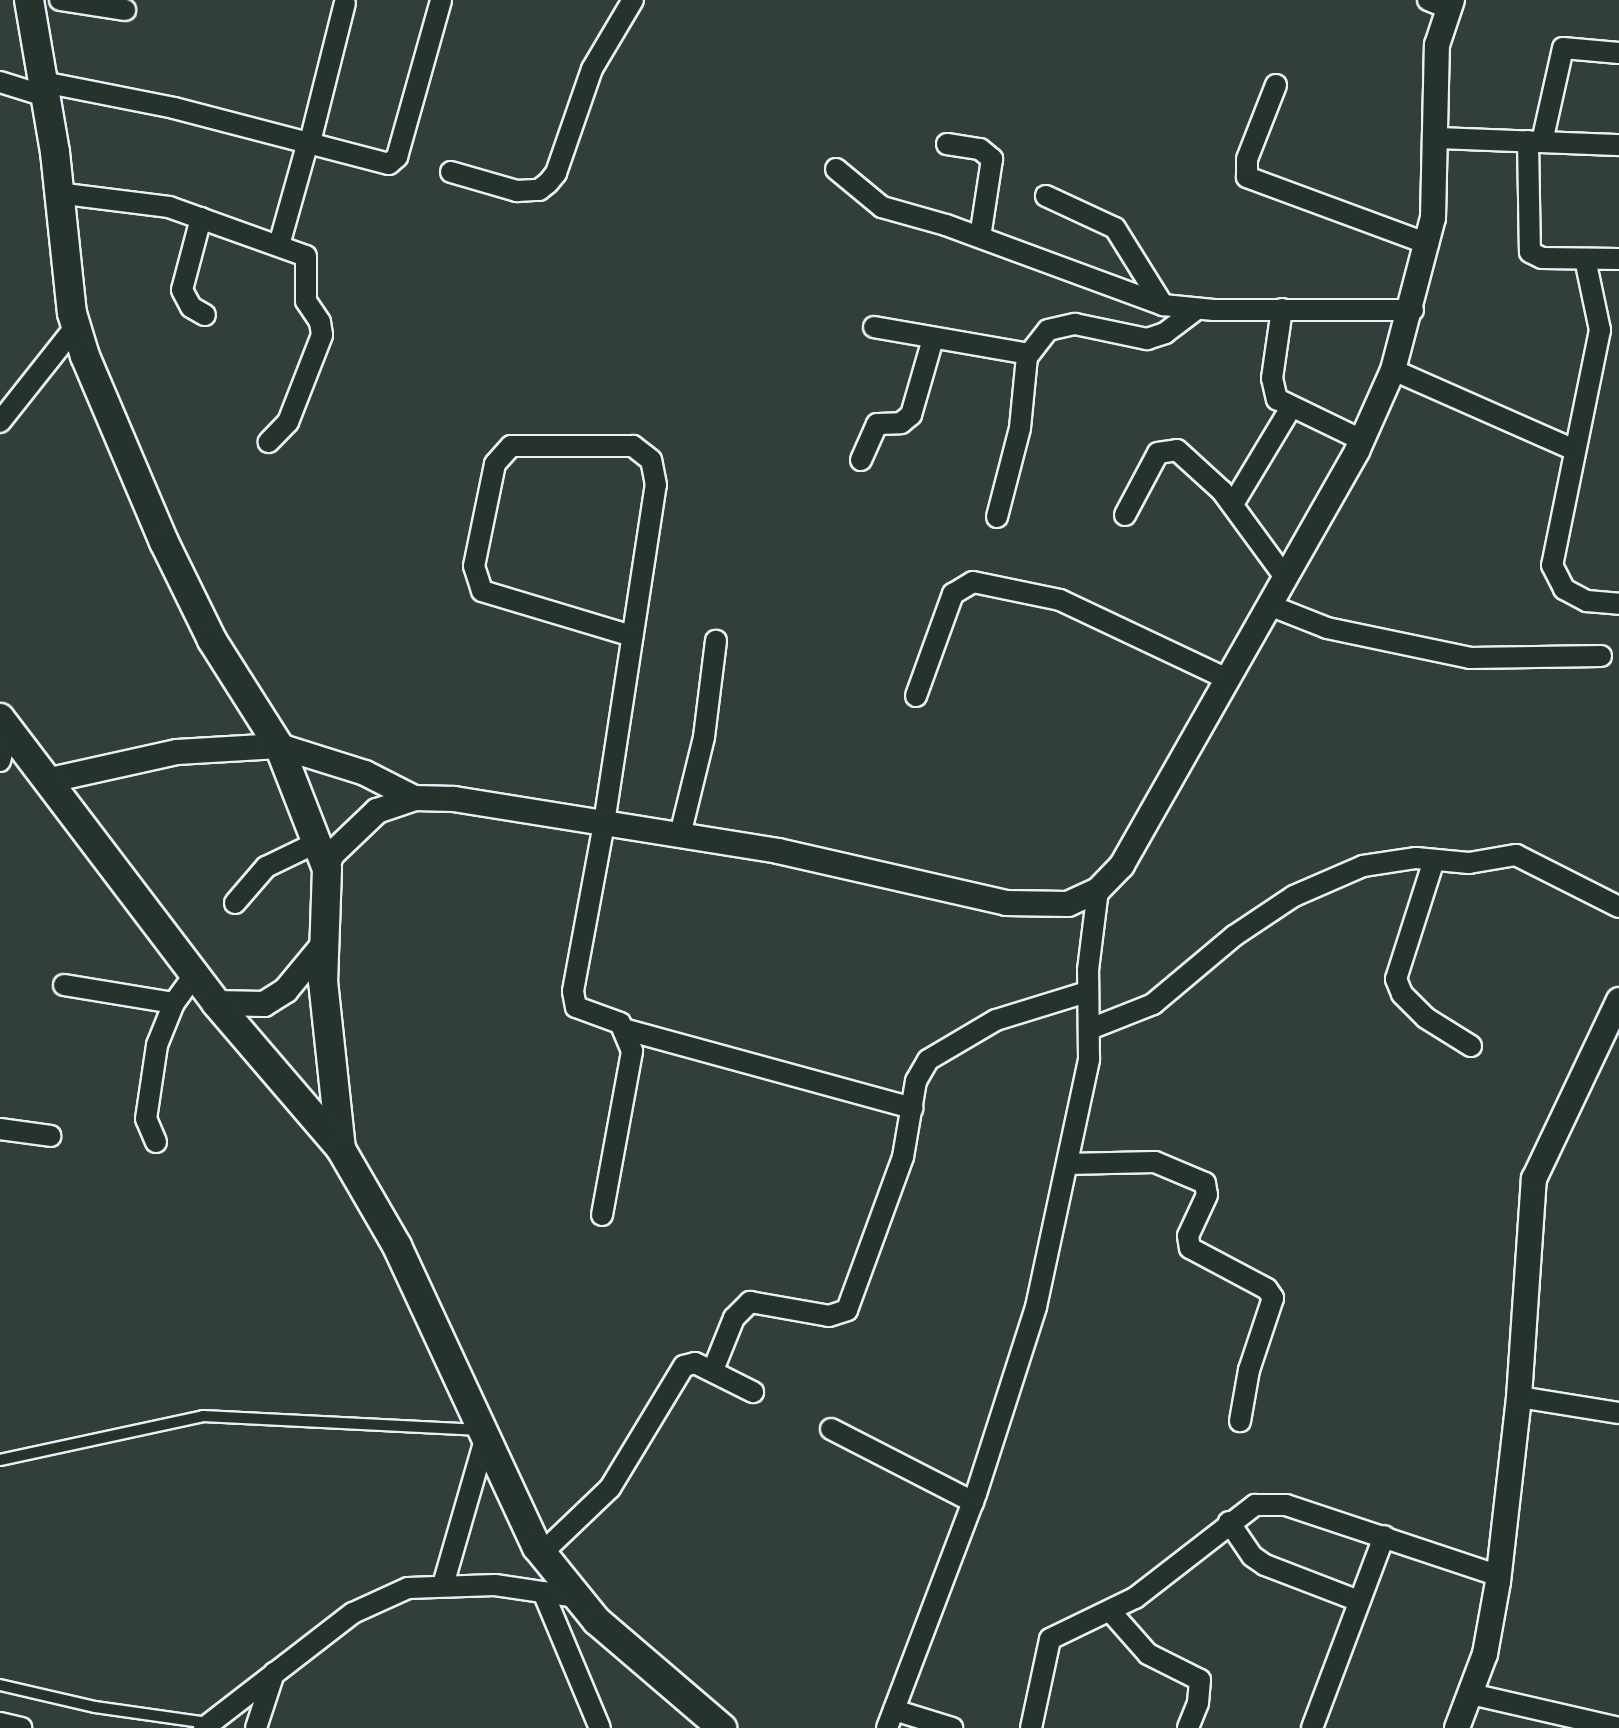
<!DOCTYPE html>
<html>
<head>
<meta charset="utf-8">
<style>
	body { margin:0 }
	#map { position:relative; width:1619px; height:1728px; overflow:hidden; background:#323e39; font-family:"Comic Neue",sans-serif }
	div>[style] { position:absolute }
	[style*='--x'] { left:calc(var(--x)*1px); top:calc(var(--y)*1px); width:calc(var(--w)*1px); rotate:calc(var(--a)*1deg) }
	.roads { filter:drop-shadow(2px 0 #e8f1f8) drop-shadow(-2px 0 #e8f1f8) drop-shadow(0 2px #e8f1f8) drop-shadow(0 -2px #e8f1f8) }
	.service>* { height:10px; margin:-5px; padding:0 5px; transform-origin:5px; border-radius:5px; background:#26332d }
	.minor>* { height:20px; margin:-10px; padding:0 10px; transform-origin:10px; border-radius:10px; background:#26332d }
	.tertiary>* { height:24px; margin:-12px; padding:0 12px; transform-origin:12px; border-radius:12px; background:#26332d }
	.secondary>* { height:28px; margin:-14px; padding:0 14px; transform-origin:14px; border-radius:14px; background:#26332d }
	span { translate:-50% -50%; white-space:nowrap; text-align:center; line-height:1.15; -webkit-text-stroke:6px #26332d; paint-order:stroke }
</style>
</head>
<body>
<div id="map">
	<div class="roads">
		<div class="service">
			<i style="--x:0;--y:1460;--w:208;--a:-12.2"></i>
			<i style="--x:203;--y:1416;--w:278;--a:2.9"></i>
			<i style="--x:0;--y:1685;--w:98;--a:13"></i>
			<i style="--x:95;--y:1707;--w:114;--a:8.1"></i>
		</div>
		<div class="minor">
			<i style="--x:60;--y:0;--w:66;--a:8.7"></i>
			<i style="--x:1428;--y:0;--w:22;--a:22"></i>
			<i style="--x:0;--y:82;--w:47;--a:17.3"></i>
			<i style="--x:43;--y:82;--w:134;--a:11.2"></i>
			<i style="--x:174;--y:108;--w:222;--a:14.6"></i>
			<i style="--x:389;--y:164;--w:11;--a:-41"></i>
			<i style="--x:397;--y:157;--w:163;--a:-74.3"></i>
			<i style="--x:1276;--y:85;--w:79;--a:111.4"></i>
			<i style="--x:1247;--y:159;--w:18;--a:90"></i>
			<i style="--x:1247;--y:177;--w:193;--a:20.3"></i>
			<i style="--x:1436;--y:138;--w:183;--a:2.2"></i>
			<i style="--x:1528;--y:141;--w:111;--a:89"></i>
			<i style="--x:1530;--y:252;--w:13;--a:27"></i>
			<i style="--x:1542;--y:258;--w:77;--a:0.7"></i>
			<i style="--x:310;--y:142;--w:143;--a:-75.9"></i>
			<i style="--x:1542;--y:142;--w:96;--a:-77.4"></i>
			<i style="--x:1563;--y:48;--w:56;--a:5.1"></i>
			<i style="--x:947;--y:144;--w:33;--a:9"></i>
			<i style="--x:980;--y:149;--w:16;--a:40"></i>
			<i style="--x:992;--y:159;--w:79;--a:98.7"></i>
			<i style="--x:836;--y:169;--w:60;--a:39.6"></i>
			<i style="--x:882;--y:207;--w:66;--a:15.7"></i>
			<i style="--x:946;--y:225;--w:231;--a:20.2"></i>
			<i style="--x:1163;--y:305;--w:51;--a:5.6"></i>
			<i style="--x:1214;--y:310;--w:199;--a:0"></i>
			<i style="--x:451;--y:172;--w:69;--a:16.1"></i>
			<i style="--x:517;--y:191;--w:22;--a:-3"></i>
			<i style="--x:539;--y:190;--w:11;--a:-38"></i>
			<i style="--x:548;--y:183;--w:13;--a:-51"></i>
			<i style="--x:556;--y:173;--w:110;--a:-70.9"></i>
			<i style="--x:592;--y:69;--w:80;--a:-59.3"></i>
			<i style="--x:57;--y:193;--w:113;--a:7.1"></i>
			<i style="--x:169;--y:207;--w:145;--a:19.7"></i>
			<i style="--x:306;--y:256;--w:45;--a:90"></i>
			<i style="--x:306;--y:301;--w:25;--a:56"></i>
			<i style="--x:320;--y:322;--w:13;--a:81"></i>
			<i style="--x:322;--y:335;--w:93;--a:111.3"></i>
			<i style="--x:288;--y:422;--w:28;--a:134"></i>
			<i style="--x:1046;--y:196;--w:76;--a:24.9"></i>
			<i style="--x:1115;--y:228;--w:91;--a:58.1"></i>
			<i style="--x:201;--y:218;--w:74;--a:104.8"></i>
			<i style="--x:182;--y:290;--w:19;--a:62"></i>
			<i style="--x:191;--y:307;--w:16;--a:30"></i>
			<i style="--x:279;--y:245;--w:107;--a:-74.3"></i>
			<i style="--x:1585;--y:259;--w:73;--a:78.1"></i>
			<i style="--x:1600;--y:330;--w:240;--a:101.5"></i>
			<i style="--x:1552;--y:565;--w:27;--a:63"></i>
			<i style="--x:1564;--y:589;--w:26;--a:28"></i>
			<i style="--x:1587;--y:601;--w:32;--a:5"></i>
			<i style="--x:1282;--y:309;--w:70;--a:98.2"></i>
			<i style="--x:1272;--y:378;--w:22;--a:77"></i>
			<i style="--x:1277;--y:399;--w:94;--a:25.8"></i>
			<i style="--x:874;--y:327;--w:157;--a:9.9"></i>
			<i style="--x:1393;--y:370;--w:198;--a:23.8"></i>
			<i style="--x:0;--y:422;--w:122;--a:-51.6"></i>
			<i style="--x:861;--y:460;--w:39;--a:-66"></i>
			<i style="--x:877;--y:424;--w:24;--a:-2"></i>
			<i style="--x:901;--y:423;--w:13;--a:-39"></i>
			<i style="--x:911;--y:415;--w:79;--a:-73.9"></i>
			<i style="--x:1233;--y:504;--w:111;--a:-59"></i>
			<i style="--x:1125;--y:515;--w:70;--a:-62"></i>
			<i style="--x:1158;--y:453;--w:19;--a:-9"></i>
			<i style="--x:1177;--y:450;--w:61;--a:42.3"></i>
			<i style="--x:1222;--y:491;--w:107;--a:53.8"></i>
			<i style="--x:997;--y:517;--w:92;--a:-75.5"></i>
			<i style="--x:1020;--y:428;--w:71;--a:-84.4"></i>
			<i style="--x:1027;--y:357;--w:34;--a:-52"></i>
			<i style="--x:1048;--y:330;--w:28;--a:-13"></i>
			<i style="--x:1075;--y:324;--w:74;--a:11.8"></i>
			<i style="--x:1147;--y:339;--w:19;--a:-18"></i>
			<i style="--x:1165;--y:333;--w:39;--a:-37"></i>
			<i style="--x:1269;--y:605;--w:62;--a:21.6"></i>
			<i style="--x:1327;--y:628;--w:146;--a:11.8"></i>
			<i style="--x:1470;--y:658;--w:131;--a:-0.9"></i>
			<i style="--x:916;--y:696;--w:109;--a:-70.1"></i>
			<i style="--x:953;--y:594;--w:23;--a:-31"></i>
			<i style="--x:973;--y:582;--w:89;--a:11.7"></i>
			<i style="--x:1060;--y:600;--w:185;--a:25.3"></i>
			<i style="--x:0;--y:761;--w:23;--a:-75"></i>
			<i style="--x:680;--y:835;--w:101;--a:-76.2"></i>
			<i style="--x:704;--y:737;--w:97;--a:-82.9"></i>
			<i style="--x:1434;--y:860;--w:125;--a:107.7"></i>
			<i style="--x:1396;--y:979;--w:16;--a:68"></i>
			<i style="--x:1402;--y:994;--w:34;--a:45"></i>
			<i style="--x:1426;--y:1018;--w:53;--a:31.9"></i>
			<i style="--x:235;--y:903;--w:48;--a:-49.3"></i>
			<i style="--x:266;--y:867;--w:58;--a:-25.7"></i>
			<i style="--x:64;--y:985;--w:111;--a:9.3"></i>
			<i style="--x:1090;--y:1029;--w:68;--a:-21.6"></i>
			<i style="--x:1153;--y:1004;--w:106;--a:-40"></i>
			<i style="--x:1234;--y:936;--w:72;--a:-33.7"></i>
			<i style="--x:1294;--y:896;--w:75;--a:-23.5"></i>
			<i style="--x:1363;--y:866;--w:54;--a:-8.6"></i>
			<i style="--x:1416;--y:858;--w:53;--a:5.4"></i>
			<i style="--x:1469;--y:863;--w:48;--a:-9.7"></i>
			<i style="--x:1516;--y:855;--w:115;--a:26.8"></i>
			<i style="--x:627;--y:1030;--w:296;--a:15.3"></i>
			<i style="--x:0;--y:1129;--w:51;--a:7.8"></i>
			<i style="--x:156;--y:1142;--w:25;--a:-113"></i>
			<i style="--x:146;--y:1119;--w:75;--a:-81.5"></i>
			<i style="--x:157;--y:1045;--w:45;--a:-68"></i>
			<i style="--x:174;--y:1003;--w:34;--a:-54"></i>
			<i style="--x:1067;--y:1164;--w:88;--a:-1.3"></i>
			<i style="--x:1155;--y:1162;--w:54;--a:22.8"></i>
			<i style="--x:1205;--y:1183;--w:12;--a:81"></i>
			<i style="--x:1207;--y:1195;--w:45;--a:114.9"></i>
			<i style="--x:1188;--y:1236;--w:12;--a:81"></i>
			<i style="--x:1190;--y:1248;--w:87;--a:28"></i>
			<i style="--x:1267;--y:1289;--w:11;--a:56"></i>
			<i style="--x:1273;--y:1298;--w:76;--a:108.4"></i>
			<i style="--x:1249;--y:1370;--w:52;--a:100"></i>
			<i style="--x:602;--y:1215;--w:167;--a:-79.6"></i>
			<i style="--x:632;--y:1051;--w:30;--a:-113"></i>
			<i style="--x:620;--y:1023;--w:47;--a:-160"></i>
			<i style="--x:576;--y:1007;--w:16;--a:-101"></i>
			<i style="--x:573;--y:991;--w:171;--a:-79.5"></i>
			<i style="--x:604;--y:823;--w:342;--a:-81.3"></i>
			<i style="--x:656;--y:485;--w:25;--a:-101"></i>
			<i style="--x:651;--y:460;--w:23;--a:-142"></i>
			<i style="--x:633;--y:446;--w:122;--a:180"></i>
			<i style="--x:511;--y:446;--w:24;--a:132"></i>
			<i style="--x:495;--y:464;--w:104;--a:101.6"></i>
			<i style="--x:474;--y:566;--w:26;--a:72"></i>
			<i style="--x:482;--y:591;--w:157;--a:16.7"></i>
			<i style="--x:713;--y:1370;--w:56;--a:-68"></i>
			<i style="--x:734;--y:1318;--w:23;--a:-45"></i>
			<i style="--x:750;--y:1302;--w:80;--a:10"></i>
			<i style="--x:829;--y:1316;--w:19;--a:-18"></i>
			<i style="--x:847;--y:1310;--w:163;--a:-69.9"></i>
			<i style="--x:903;--y:1157;--w:77;--a:-80.3"></i>
			<i style="--x:916;--y:1081;--w:24;--a:-60"></i>
			<i style="--x:928;--y:1060;--w:79;--a:-30.5"></i>
			<i style="--x:996;--y:1020;--w:95;--a:-17.1"></i>
			<i style="--x:1519;--y:1397;--w:101;--a:9.1"></i>
			<i style="--x:831;--y:1429;--w:160;--a:27.2"></i>
			<i style="--x:1229;--y:1522;--w:41;--a:55.9"></i>
			<i style="--x:1252;--y:1556;--w:16;--a:35"></i>
			<i style="--x:1265;--y:1565;--w:101;--a:21"></i>
			<i style="--x:542;--y:1553;--w:94;--a:-43.7"></i>
			<i style="--x:610;--y:1488;--w:143;--a:-58.8"></i>
			<i style="--x:684;--y:1366;--w:11;--a:-15"></i>
			<i style="--x:695;--y:1363;--w:65;--a:26.6"></i>
			<i style="--x:443;--y:1585;--w:155;--a:-73.9"></i>
			<i style="--x:543;--y:1592;--w:147;--a:67.3"></i>
			<i style="--x:1111;--y:1612;--w:56;--a:48.6"></i>
			<i style="--x:1148;--y:1654;--w:58;--a:26.6"></i>
			<i style="--x:1200;--y:1680;--w:23;--a:95"></i>
			<i style="--x:1198;--y:1703;--w:27;--a:112"></i>
			<i style="--x:1471;--y:1694;--w:152;--a:12.9"></i>
			<i style="--x:894;--y:1710;--w:61;--a:17.2"></i>
			<i style="--x:0;--y:1723;--w:22;--a:13"></i>
			<i style="--x:204;--y:1728;--w:188;--a:-37.7"></i>
			<i style="--x:353;--y:1613;--w:60;--a:-24.4"></i>
			<i style="--x:408;--y:1588;--w:87;--a:-2"></i>
			<i style="--x:495;--y:1585;--w:81;--a:8.5"></i>
			<i style="--x:256;--y:1728;--w:58;--a:-71.9"></i>
			<i style="--x:887;--y:1728;--w:250;--a:-69.2"></i>
			<i style="--x:976;--y:1494;--w:196;--a:-72.2"></i>
			<i style="--x:1036;--y:1307;--w:254;--a:-77.9"></i>
			<i style="--x:1089;--y:1059;--w:89;--a:-90.6"></i>
			<i style="--x:1088;--y:970;--w:81;--a:-82.9"></i>
			<i style="--x:1031;--y:1728;--w:91;--a:-77.9"></i>
			<i style="--x:1050;--y:1639;--w:94;--a:-25.8"></i>
			<i style="--x:1135;--y:1598;--w:152;--a:-37.8"></i>
			<i style="--x:1255;--y:1505;--w:31;--a:0"></i>
			<i style="--x:1286;--y:1505;--w:225;--a:18.4"></i>
			<i style="--x:1312;--y:1728;--w:205;--a:-69.4"></i>
		</div>
		<div class="tertiary">
			<i style="--x:46;--y:781;--w:134;--a:-12.5"></i>
			<i style="--x:177;--y:752;--w:102;--a:-3.4"></i>
			<i style="--x:279;--y:746;--w:90;--a:17.4"></i>
			<i style="--x:365;--y:773;--w:55;--a:27"></i>
			<i style="--x:327;--y:869;--w:15;--a:-74"></i>
			<i style="--x:331;--y:855;--w:64;--a:-43.7"></i>
			<i style="--x:377;--y:811;--w:39;--a:-19"></i>
			<i style="--x:414;--y:798;--w:40;--a:1.4"></i>
			<i style="--x:454;--y:799;--w:328;--a:9.1"></i>
			<i style="--x:778;--y:851;--w:234;--a:12.8"></i>
			<i style="--x:1006;--y:903;--w:62;--a:0.9"></i>
			<i style="--x:1068;--y:904;--w:33;--a:-25"></i>
			<i style="--x:1098;--y:890;--w:35;--a:-46"></i>
			<i style="--x:1122;--y:865;--w:476;--a:-60.4"></i>
			<i style="--x:1357;--y:451;--w:89;--a:-66"></i>
			<i style="--x:1393;--y:370;--w:157;--a:-75.3"></i>
			<i style="--x:1433;--y:218;--w:173;--a:-88.7"></i>
			<i style="--x:1437;--y:45;--w:47;--a:-71.6"></i>
			<i style="--x:216;--y:1003;--w:48;--a:1.2"></i>
			<i style="--x:264;--y:1004;--w:26;--a:-32"></i>
			<i style="--x:286;--y:990;--w:60;--a:-50.4"></i>
			<i style="--x:1457;--y:1728;--w:79;--a:-69.3"></i>
			<i style="--x:1485;--y:1654;--w:73;--a:-79.8"></i>
			<i style="--x:1498;--y:1582;--w:186;--a:-83.5"></i>
			<i style="--x:1519;--y:1397;--w:219;--a:-86.1"></i>
			<i style="--x:1534;--y:1179;--w:198;--a:-64.6"></i>
		</div>
		<div class="secondary">
			<i style="--x:29;--y:0;--w:154;--a:80.3"></i>
			<i style="--x:55;--y:152;--w:162;--a:84"></i>
			<i style="--x:72;--y:313;--w:45;--a:73.2"></i>
			<i style="--x:85;--y:356;--w:202;--a:67"></i>
			<i style="--x:164;--y:542;--w:109;--a:63.9"></i>
			<i style="--x:212;--y:640;--w:125;--a:57.7"></i>
			<i style="--x:279;--y:746;--w:132;--a:68.7"></i>
			<i style="--x:327;--y:869;--w:112;--a:92"></i>
			<i style="--x:323;--y:981;--w:169;--a:83.9"></i>
			<i style="--x:0;--y:718;--w:358;--a:52.8"></i>
			<i style="--x:216;--y:1003;--w:192;--a:49.4"></i>
			<i style="--x:341;--y:1149;--w:112;--a:60"></i>
			<i style="--x:397;--y:1246;--w:332;--a:65.1"></i>
			<i style="--x:537;--y:1547;--w:95;--a:51"></i>
			<i style="--x:597;--y:1621;--w:165;--a:40.6"></i>
		</div>
	</div>
</div>
</body>
</html>
